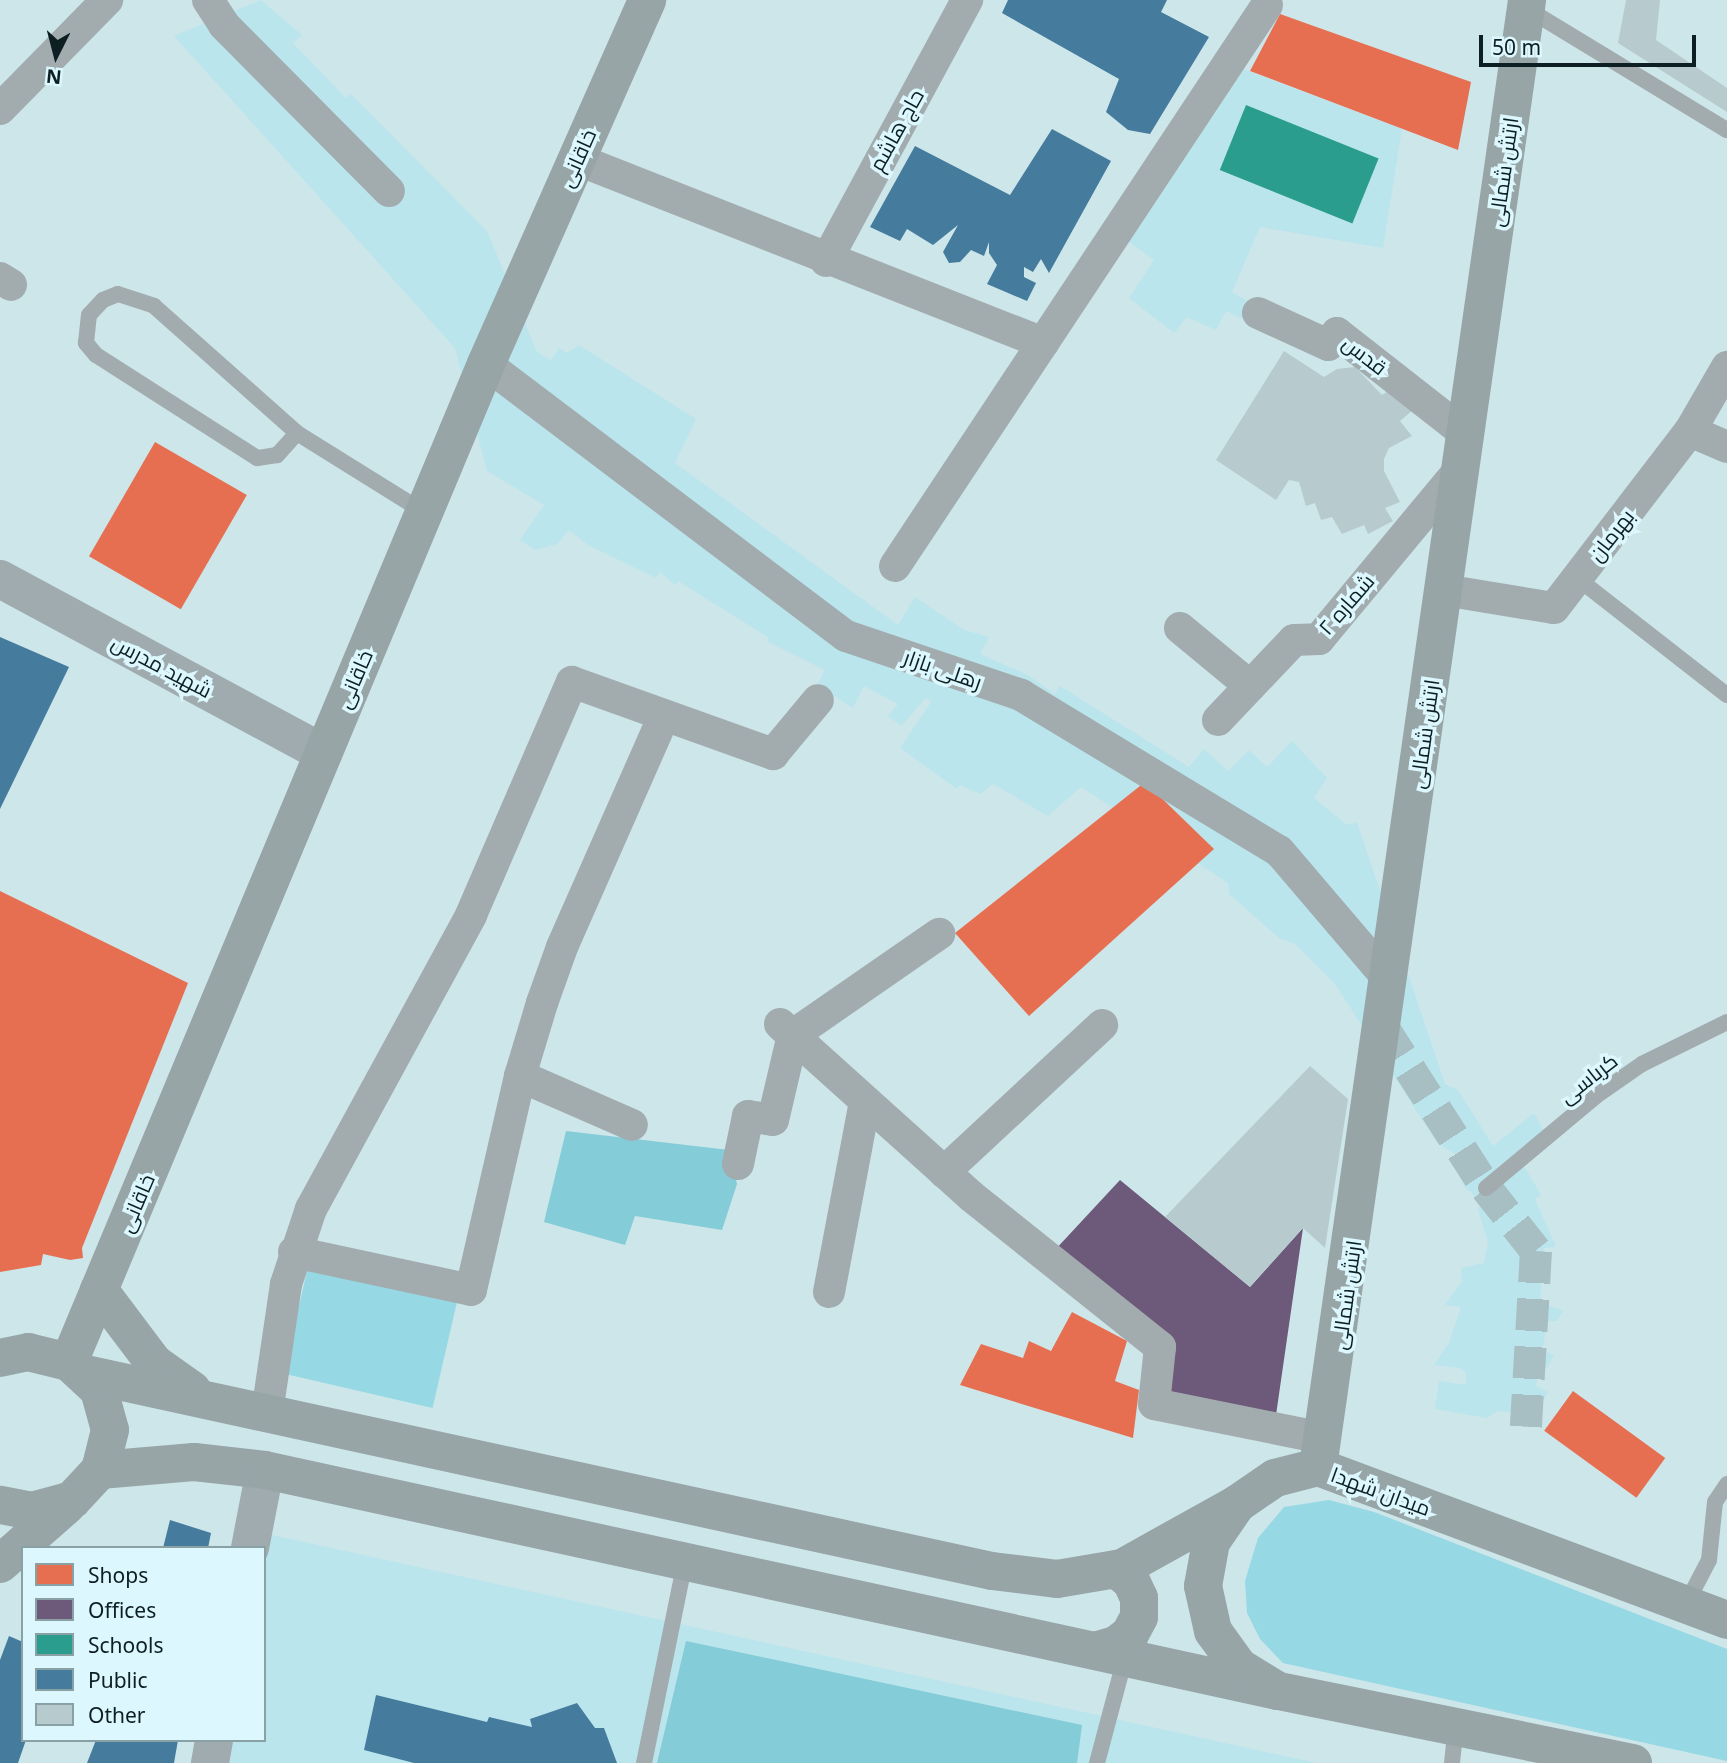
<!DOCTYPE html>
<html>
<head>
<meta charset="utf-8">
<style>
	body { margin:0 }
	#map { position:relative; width:1727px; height:1763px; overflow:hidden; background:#cde6ea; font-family:"Noto Sans",Cairo,sans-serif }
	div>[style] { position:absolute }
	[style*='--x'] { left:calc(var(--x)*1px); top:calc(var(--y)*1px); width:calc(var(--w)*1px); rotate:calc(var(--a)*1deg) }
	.built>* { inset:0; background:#bbe5ec }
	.green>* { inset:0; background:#96d8e3; transform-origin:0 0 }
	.forest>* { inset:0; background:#83ccd8 }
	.shops>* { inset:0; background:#e76f51; transform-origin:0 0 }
	.offices>* { inset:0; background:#6d597a }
	.schools>* { inset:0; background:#2a9d8f; transform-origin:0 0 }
	.public>* { inset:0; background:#457b9d }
	.building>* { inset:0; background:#b7cbce }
	.street-tunnel>* { height:32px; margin-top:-16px; transform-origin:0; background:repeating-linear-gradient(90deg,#a7bec2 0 32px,transparent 0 48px) }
	.lane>* { height:16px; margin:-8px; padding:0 8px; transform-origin:8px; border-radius:8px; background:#a2acae }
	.street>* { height:32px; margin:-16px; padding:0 16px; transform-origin:16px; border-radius:16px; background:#a2acae }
	.secondary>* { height:38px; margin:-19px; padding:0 19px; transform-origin:19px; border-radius:19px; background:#9fabae }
	.primary>* { height:38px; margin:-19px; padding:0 19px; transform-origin:19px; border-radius:19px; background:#97a5a7 }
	span { translate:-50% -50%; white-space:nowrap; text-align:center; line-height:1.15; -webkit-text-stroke:7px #dcf7fd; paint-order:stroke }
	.street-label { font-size:21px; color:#0d1f22 }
	.legend { position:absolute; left:21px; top:1546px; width:245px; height:196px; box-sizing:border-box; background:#dcf7fd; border:2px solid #89a1a5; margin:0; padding:9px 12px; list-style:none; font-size:21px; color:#0d1f22 }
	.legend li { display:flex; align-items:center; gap:14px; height:35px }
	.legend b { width:35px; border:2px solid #89a1a5 }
	.north { position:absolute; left:21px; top:21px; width:70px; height:70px; -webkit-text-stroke:5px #dcf7fd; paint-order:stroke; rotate:186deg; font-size:19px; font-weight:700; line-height:28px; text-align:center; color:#0d1f22 }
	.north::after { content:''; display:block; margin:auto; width:24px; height:32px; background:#0d1f22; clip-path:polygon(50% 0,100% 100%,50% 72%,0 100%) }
	.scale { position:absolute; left:1479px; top:35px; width:217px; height:32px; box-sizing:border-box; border:4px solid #0d1f22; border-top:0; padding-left:9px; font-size:21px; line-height:24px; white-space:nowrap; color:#0d1f22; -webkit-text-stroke:5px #dcf7fd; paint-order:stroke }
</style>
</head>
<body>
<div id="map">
	<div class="built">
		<i style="clip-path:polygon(261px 0,302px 35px,293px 43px,346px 98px,351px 94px,487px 231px,537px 352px,551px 360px,559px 348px,567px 353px,579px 345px,696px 419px,675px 463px,898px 625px,915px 597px,964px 630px,989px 637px,980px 654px,1026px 674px,1055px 694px,1060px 686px,1189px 767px,1204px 749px,1228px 771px,1249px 750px,1267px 767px,1292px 741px,1327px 778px,1314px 798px,1347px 825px,1357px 822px,1445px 1084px,1458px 1090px,1493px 1146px,1534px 1113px,1549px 1141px,1522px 1163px,1541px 1195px,1535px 1199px,1556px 1247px,1544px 1248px,1540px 1302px,1563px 1311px,1557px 1321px,1548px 1321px,1542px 1350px,1554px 1355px,1547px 1368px,1541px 1366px,1536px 1386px,1548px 1392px,1530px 1425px,1515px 1413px,1498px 1411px,1487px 1418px,1435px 1409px,1439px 1381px,1466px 1385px,1466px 1373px,1460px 1368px,1434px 1365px,1449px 1343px,1461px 1307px,1445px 1305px,1462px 1281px,1461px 1268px,1484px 1263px,1488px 1242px,1478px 1210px,1481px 1202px,1463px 1185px,1458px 1156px,1437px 1143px,1335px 984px,1295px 944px,1279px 938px,1229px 894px,1228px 883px,1081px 787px,1048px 816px,993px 784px,980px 794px,960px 785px,957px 789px,900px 748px,931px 702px,926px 698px,901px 726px,888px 716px,898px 704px,864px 686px,853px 708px,817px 685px,825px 670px,768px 642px,769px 638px,678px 581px,675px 585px,660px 572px,656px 578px,588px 545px,569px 530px,557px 544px,535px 550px,520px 540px,544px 505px,487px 471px,455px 348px,174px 36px)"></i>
		<i style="clip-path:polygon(1235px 66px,1402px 129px,1383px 248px,1260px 227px,1232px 292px,1256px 306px,1248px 321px,1226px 311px,1216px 330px,1187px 317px,1174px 333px,1129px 298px,1154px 260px,1125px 239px)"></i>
		<i style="clip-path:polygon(263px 1533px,1317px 1763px,230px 1763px,233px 1740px,264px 1740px)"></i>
	</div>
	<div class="green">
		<i style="left:314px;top:1241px;width:153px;height:136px;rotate:13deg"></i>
		<i style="clip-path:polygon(1329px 1500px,1374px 1512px,1727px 1649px,1727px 1761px,1283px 1663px,1260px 1639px,1247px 1613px,1245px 1581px,1258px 1538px,1284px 1507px)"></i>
	</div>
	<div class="forest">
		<i style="clip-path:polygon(566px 1131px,729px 1150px,737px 1184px,722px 1230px,635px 1216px,625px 1245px,544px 1222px)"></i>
		<i style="clip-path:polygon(686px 1641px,1082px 1725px,1077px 1763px,657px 1763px)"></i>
	</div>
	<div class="shops">
		<i style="clip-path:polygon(1280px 14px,1471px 82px,1458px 150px,1250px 71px)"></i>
		<i style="left:155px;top:442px;width:106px;height:132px;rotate:30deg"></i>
		<i style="clip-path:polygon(1145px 782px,1214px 849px,1029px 1016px,955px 933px)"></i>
		<i style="clip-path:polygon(0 891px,188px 983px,82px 1248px,83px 1258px,70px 1260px,43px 1254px,41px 1265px,0 1272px)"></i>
		<i style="clip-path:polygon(1072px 1312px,1127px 1341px,1115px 1381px,1139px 1390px,1133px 1438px,960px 1385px,981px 1344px,1023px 1358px,1029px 1341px,1051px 1351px)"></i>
		<i style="left:1573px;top:1391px;width:114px;height:49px;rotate:36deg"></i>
	</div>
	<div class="offices">
		<i style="clip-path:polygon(1120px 1180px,1250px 1287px,1303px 1228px,1276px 1415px,1168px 1396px,1173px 1347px,1054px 1251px)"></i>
	</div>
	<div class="schools">
		<i style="left:1246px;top:105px;width:143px;height:70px;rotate:22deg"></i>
	</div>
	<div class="public">
		<i style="clip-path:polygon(1008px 0,1167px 0,1161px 12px,1209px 37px,1150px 134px,1128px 130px,1106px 112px,1119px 79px,1002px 13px)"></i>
		<i style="clip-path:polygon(1052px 129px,1111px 161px,1049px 273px,1041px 259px,1033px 272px,1024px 267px,1024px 277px,1036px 283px,1027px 301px,987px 284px,997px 265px,989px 253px,989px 242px,984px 256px,971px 250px,960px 262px,949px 263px,943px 252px,958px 225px,933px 245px,907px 229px,900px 241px,870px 227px,915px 146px,1010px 195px)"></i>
		<i style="clip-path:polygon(0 637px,69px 667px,0 809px)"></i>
		<i style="clip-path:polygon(170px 1520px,211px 1533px,208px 1548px,163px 1548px)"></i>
		<i style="clip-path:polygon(9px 1636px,23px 1642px,23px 1740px,26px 1740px,18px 1763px,0 1763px,0 1660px)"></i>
		<i style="clip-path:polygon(376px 1695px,487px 1722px,489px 1717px,532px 1727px,530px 1719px,577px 1703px,595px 1728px,604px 1728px,617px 1763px,414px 1763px,364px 1750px)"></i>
		<i style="clip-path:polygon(96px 1740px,178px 1740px,174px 1763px,87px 1763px)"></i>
	</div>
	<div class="building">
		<i style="clip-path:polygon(1626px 0,1660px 0,1656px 40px,1727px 88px,1727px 112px,1618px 43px)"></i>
		<i style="clip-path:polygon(1284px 351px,1324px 377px,1337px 369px,1355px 367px,1382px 395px,1393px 388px,1413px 410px,1400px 421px,1412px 436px,1389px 448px,1384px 459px,1384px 471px,1400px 502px,1385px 508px,1393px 521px,1368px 534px,1364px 525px,1342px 534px,1332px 517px,1321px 520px,1315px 503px,1306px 506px,1299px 482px,1289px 480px,1276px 500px,1216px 460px)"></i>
		<i style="clip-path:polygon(1310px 1066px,1348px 1099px,1325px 1248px,1303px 1228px,1250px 1287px,1165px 1217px)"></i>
	</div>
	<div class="street-tunnel">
		<i style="--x:1384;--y:1029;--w:189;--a:57.3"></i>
		<i style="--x:1486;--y:1188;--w:80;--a:51.6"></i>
		<i style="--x:1536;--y:1251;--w:176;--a:93.3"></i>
	</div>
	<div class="lane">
		<i style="--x:1526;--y:8;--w:235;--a:31.3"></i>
		<i style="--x:297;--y:433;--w:30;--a:132"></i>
		<i style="--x:277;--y:455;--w:20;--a:171"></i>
		<i style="--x:257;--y:458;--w:191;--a:-147.4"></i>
		<i style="--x:96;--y:355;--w:16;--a:-130"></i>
		<i style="--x:86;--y:343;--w:28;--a:-84"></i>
		<i style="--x:89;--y:315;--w:21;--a:-47"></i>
		<i style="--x:103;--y:300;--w:16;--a:-22"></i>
		<i style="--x:118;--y:294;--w:38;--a:18"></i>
		<i style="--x:154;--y:306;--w:191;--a:41.6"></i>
		<i style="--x:297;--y:433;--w:150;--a:31.9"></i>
		<i style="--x:1577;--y:578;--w:190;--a:38"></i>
		<i style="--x:1486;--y:1188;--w:143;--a:-39.9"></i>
		<i style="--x:1596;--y:1096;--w:56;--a:-34.8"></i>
		<i style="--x:1642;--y:1064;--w:95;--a:-26.3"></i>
		<i style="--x:1686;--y:1604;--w:50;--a:-62.4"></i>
		<i style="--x:1709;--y:1560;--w:58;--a:-84.1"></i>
		<i style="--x:1715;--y:1502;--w:22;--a:-56"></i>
		<i style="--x:644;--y:1763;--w:205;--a:-78.5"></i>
		<i style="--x:1097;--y:1763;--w:109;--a:-75.1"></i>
		<i style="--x:1452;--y:1763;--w:36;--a:-84"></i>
	</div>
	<div class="street">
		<i style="--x:208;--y:0;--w:30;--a:57"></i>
		<i style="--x:224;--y:25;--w:234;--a:45.2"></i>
		<i style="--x:0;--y:109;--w:153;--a:-45.5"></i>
		<i style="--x:576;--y:159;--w:502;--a:21.5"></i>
		<i style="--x:826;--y:261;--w:297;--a:-61.6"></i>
		<i style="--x:0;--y:278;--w:13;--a:32"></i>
		<i style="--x:1258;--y:313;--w:77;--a:24.6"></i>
		<i style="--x:1328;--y:345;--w:15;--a:-53"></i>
		<i style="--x:1337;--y:333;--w:164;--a:38.1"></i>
		<i style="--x:486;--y:364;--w:451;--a:37.1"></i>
		<i style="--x:846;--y:636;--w:185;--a:18.6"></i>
		<i style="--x:1021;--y:695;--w:301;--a:31.2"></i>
		<i style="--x:1279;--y:851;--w:171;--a:49.5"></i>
		<i style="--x:1690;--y:431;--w:40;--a:23.4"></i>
		<i style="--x:895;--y:566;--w:673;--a:-56.45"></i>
		<i style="--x:1444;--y:590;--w:111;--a:9.3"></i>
		<i style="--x:1554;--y:608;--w:223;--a:-52.5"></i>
		<i style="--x:1690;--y:431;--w:74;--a:-60"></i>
		<i style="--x:1180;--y:628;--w:91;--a:39.6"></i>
		<i style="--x:1218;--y:720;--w:110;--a:-46.5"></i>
		<i style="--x:1294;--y:640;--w:25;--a:-2"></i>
		<i style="--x:1319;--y:639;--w:222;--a:-50.3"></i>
		<i style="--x:780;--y:1024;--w:257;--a:42"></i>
		<i style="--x:971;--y:1196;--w:242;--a:38.6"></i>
		<i style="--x:1160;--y:1347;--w:57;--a:96"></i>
		<i style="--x:1154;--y:1404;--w:172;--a:11.4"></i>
		<i style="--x:520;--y:1076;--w:122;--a:23.6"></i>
		<i style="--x:738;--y:1164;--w:49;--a:-78.2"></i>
		<i style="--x:748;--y:1116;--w:25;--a:9"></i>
		<i style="--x:773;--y:1120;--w:87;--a:-76.8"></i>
		<i style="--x:793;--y:1035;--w:178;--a:-34.7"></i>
		<i style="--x:944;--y:1172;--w:216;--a:-42.9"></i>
		<i style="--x:294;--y:1252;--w:181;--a:12.1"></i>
		<i style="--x:471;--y:1290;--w:220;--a:-77.1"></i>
		<i style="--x:520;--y:1076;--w:76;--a:-73.2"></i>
		<i style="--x:542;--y:1003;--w:59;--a:-70.3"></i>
		<i style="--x:562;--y:947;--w:253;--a:-66.2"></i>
		<i style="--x:829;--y:1292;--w:194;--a:-79.3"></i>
		<i style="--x:267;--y:1413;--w:130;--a:-81.6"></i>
		<i style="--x:286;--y:1284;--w:79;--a:-71.6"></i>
		<i style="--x:311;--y:1209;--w:335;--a:-61.4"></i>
		<i style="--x:471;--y:915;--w:254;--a:-66.6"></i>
		<i style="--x:572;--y:682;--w:214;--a:19.7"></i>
		<i style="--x:773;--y:754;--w:70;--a:-50.2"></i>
	</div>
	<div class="secondary">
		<i style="--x:0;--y:579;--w:367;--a:28.3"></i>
		<i style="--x:250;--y:1548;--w:79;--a:-79.1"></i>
		<i style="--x:210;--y:1763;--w:23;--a:-80"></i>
	</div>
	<div class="primary">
		<i style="--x:99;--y:1290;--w:91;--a:53"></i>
		<i style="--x:154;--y:1363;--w:47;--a:35.4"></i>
		<i style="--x:0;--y:1358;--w:29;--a:-12"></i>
		<i style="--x:28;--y:1352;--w:42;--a:13.7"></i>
		<i style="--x:69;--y:1362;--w:41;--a:43"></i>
		<i style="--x:99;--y:1390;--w:41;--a:74.6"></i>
		<i style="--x:110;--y:1430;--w:41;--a:104"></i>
		<i style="--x:100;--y:1470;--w:41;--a:133"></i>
		<i style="--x:72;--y:1500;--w:41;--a:164.6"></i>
		<i style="--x:32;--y:1511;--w:33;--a:-169"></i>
		<i style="--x:69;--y:1362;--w:1082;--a:-67.32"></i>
		<i style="--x:486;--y:364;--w:398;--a:-66.1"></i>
		<i style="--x:86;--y:1374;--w:927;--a:12.27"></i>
		<i style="--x:992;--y:1571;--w:65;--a:7"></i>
		<i style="--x:1057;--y:1579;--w:66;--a:-9.6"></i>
		<i style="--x:1122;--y:1568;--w:132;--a:-29.1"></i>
		<i style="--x:1318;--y:1467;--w:1482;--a:-81.89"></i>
		<i style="--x:100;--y:1470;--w:94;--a:-4.9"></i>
		<i style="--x:194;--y:1462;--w:71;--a:6.4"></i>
		<i style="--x:265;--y:1470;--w:1037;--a:12.31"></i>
		<i style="--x:0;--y:1564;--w:89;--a:-41.4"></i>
		<i style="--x:1098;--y:1650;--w:19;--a:-16"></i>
		<i style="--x:1116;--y:1645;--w:18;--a:-38"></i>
		<i style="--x:1130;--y:1634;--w:19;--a:-62"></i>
		<i style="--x:1139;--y:1617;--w:19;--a:-90"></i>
		<i style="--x:1139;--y:1598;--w:19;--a:-115"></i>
		<i style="--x:1131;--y:1581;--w:19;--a:-141"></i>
		<i style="--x:1633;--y:1763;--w:362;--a:-168.5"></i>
		<i style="--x:1278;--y:1691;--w:46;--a:-148.4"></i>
		<i style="--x:1239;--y:1667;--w:44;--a:-125.8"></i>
		<i style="--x:1213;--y:1631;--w:46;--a:-102.5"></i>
		<i style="--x:1203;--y:1586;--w:45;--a:-79.7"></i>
		<i style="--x:1211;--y:1542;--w:46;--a:-55.6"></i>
		<i style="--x:1237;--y:1504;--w:46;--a:-34.4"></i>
		<i style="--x:1275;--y:1478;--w:44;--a:-14.3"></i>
		<i style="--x:1318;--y:1467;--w:437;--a:20.5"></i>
	</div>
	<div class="street-label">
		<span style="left:896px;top:130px;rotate:-61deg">حاج هاشم</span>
		<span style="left:577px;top:158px;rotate:-66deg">خاقانی</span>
		<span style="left:1503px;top:172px;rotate:-82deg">ارتش شمالی</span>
		<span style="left:1365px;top:355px;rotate:38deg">قدس</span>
		<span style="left:1611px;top:535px;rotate:-52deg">بهرمان</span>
		<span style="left:1346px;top:604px;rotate:-49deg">شماره ۲</span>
		<span style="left:162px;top:666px;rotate:28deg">شهید مدرس</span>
		<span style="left:943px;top:669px;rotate:19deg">رهلی بازار</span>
		<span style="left:354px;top:679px;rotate:-67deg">خاقانی</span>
		<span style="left:1424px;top:734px;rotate:-82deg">ارتش شمالی</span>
		<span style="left:1588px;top:1078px;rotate:-38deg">کرباسی</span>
		<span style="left:136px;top:1203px;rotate:-67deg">خاقانی</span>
		<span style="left:1346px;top:1295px;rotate:-82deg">ارتش شمالی</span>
		<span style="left:1381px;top:1491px;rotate:20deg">میدان شهدا</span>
	</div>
	<ul class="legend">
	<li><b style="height:19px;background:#e76f51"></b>Shops</li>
	<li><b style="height:19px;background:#6d597a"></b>Offices</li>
	<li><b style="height:19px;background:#2a9d8f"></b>Schools</li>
	<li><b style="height:19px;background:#457b9d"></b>Public</li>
	<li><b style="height:19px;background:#b7cbce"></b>Other</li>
	</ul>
	<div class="north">N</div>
	<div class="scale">50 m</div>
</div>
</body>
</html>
